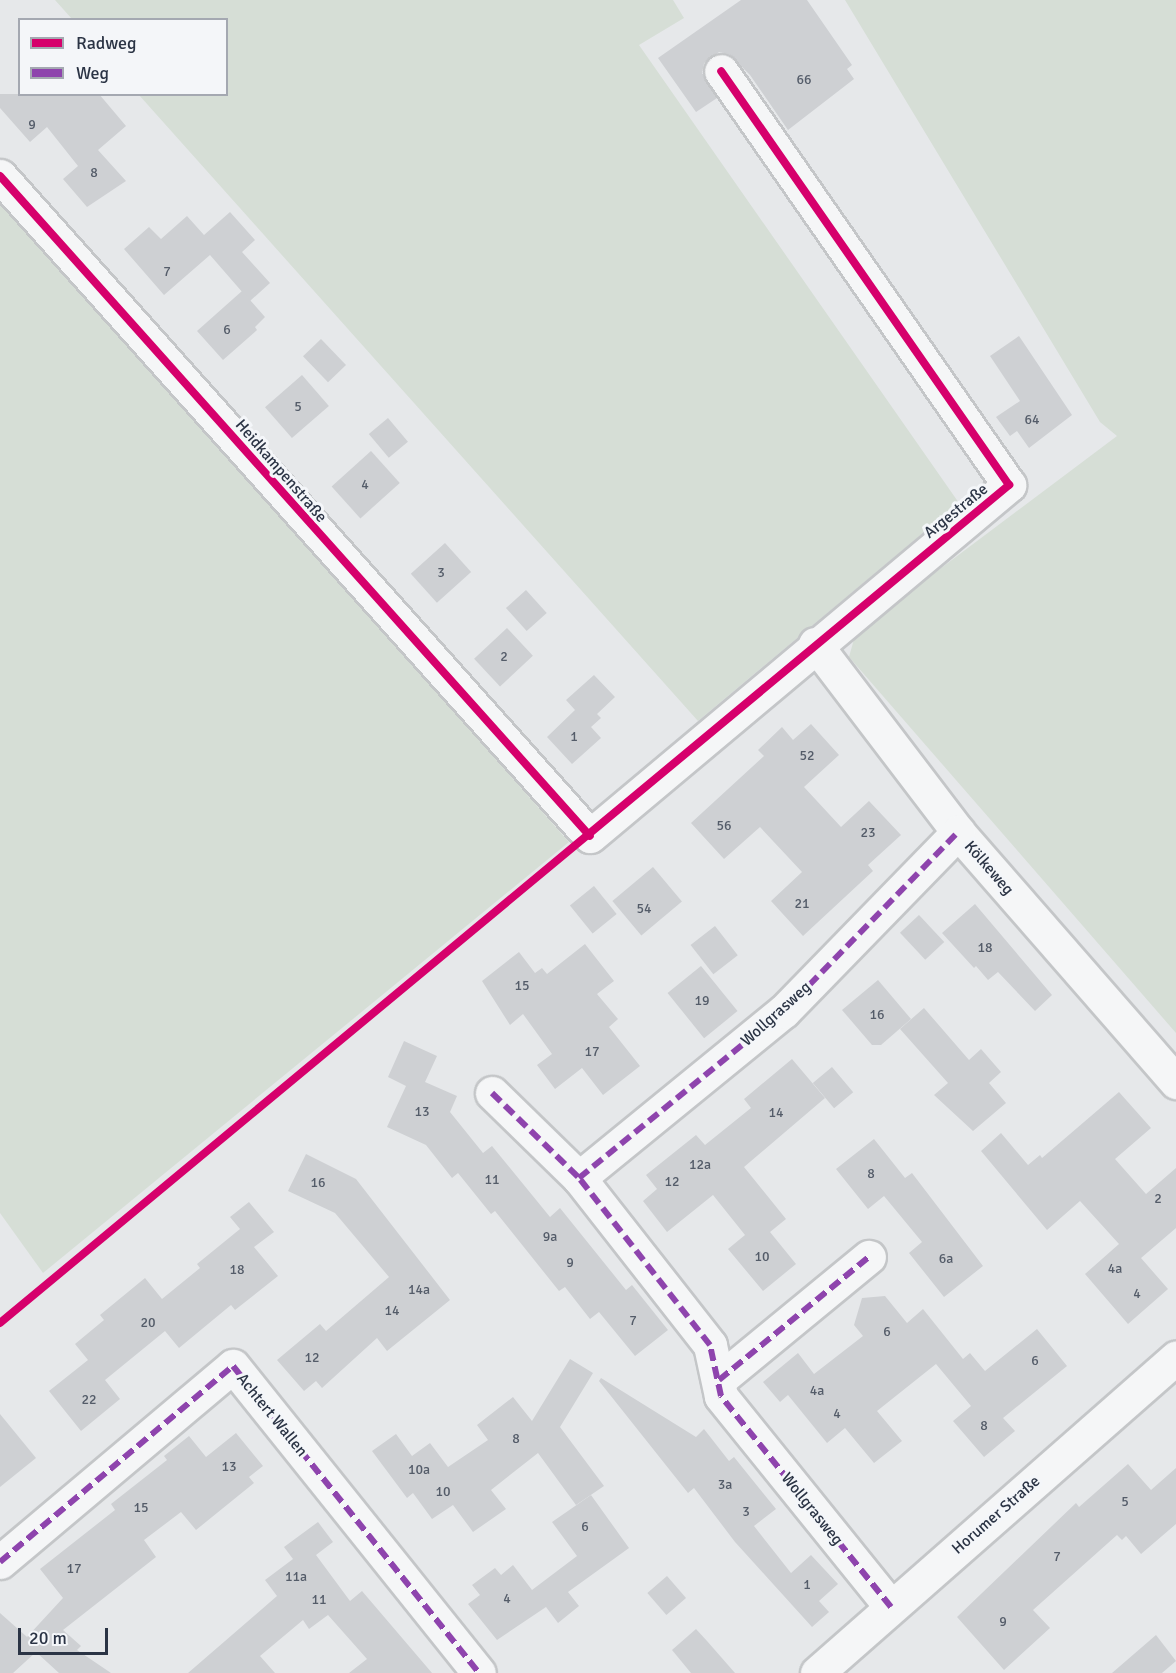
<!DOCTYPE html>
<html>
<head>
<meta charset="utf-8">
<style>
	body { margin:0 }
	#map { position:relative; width:1176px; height:1673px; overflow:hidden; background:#e6e8ea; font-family:Signika,sans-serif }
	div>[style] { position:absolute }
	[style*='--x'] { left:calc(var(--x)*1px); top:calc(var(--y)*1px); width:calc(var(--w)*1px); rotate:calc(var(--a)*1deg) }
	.green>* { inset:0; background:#d6ded6 }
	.building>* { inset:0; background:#ced0d3; transform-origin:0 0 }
	.roads { filter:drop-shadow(2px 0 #c4c6c8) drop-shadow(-2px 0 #c4c6c8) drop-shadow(0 2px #c4c6c8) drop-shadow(0 -2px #c4c6c8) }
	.minor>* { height:33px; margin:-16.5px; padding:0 16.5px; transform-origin:16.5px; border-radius:16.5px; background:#f5f6f7 }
	.quiet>* { height:6px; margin-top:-3px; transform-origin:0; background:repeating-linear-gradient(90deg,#8e44ad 0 12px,transparent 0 18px) }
	.cycleway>* { height:8px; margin:-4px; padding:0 4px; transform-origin:4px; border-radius:4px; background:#d6006c }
	span { translate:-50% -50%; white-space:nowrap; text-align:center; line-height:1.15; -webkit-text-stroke:6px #f4f6f9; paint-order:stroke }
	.number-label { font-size:14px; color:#545c69 }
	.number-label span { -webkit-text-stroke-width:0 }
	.street-label { font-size:16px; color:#2b3445 }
	.legend { position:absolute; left:18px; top:18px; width:210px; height:78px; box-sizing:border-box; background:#f4f6f9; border:2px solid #a4a8b1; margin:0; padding:8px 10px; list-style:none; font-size:18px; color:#2b3445 }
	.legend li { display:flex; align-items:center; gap:12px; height:30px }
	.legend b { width:30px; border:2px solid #a4a8b1 }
	.scale { position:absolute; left:18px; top:1628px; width:90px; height:27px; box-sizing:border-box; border:3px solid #2b3445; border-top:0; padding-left:8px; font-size:18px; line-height:21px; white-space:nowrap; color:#2b3445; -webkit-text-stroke:4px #f4f6f9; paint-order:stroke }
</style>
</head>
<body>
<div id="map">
	<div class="green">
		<i style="clip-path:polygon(55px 0,673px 0,684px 18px,639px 45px,959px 503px,698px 721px,139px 95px,226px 94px,226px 20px,72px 19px)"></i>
		<i style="clip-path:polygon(845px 0,1176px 0,1176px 1033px,849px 657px,856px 632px,1117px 436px,1100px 422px)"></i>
		<i style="clip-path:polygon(0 198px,569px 842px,43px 1273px,0 1213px)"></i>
	</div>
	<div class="building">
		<i style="clip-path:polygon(741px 0,807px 0,852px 65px,847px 69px,854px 79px,788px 130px,750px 75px,729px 54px,719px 52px,704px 63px,702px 73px,717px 98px,696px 112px,658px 58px)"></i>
		<i style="clip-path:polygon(0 94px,99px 94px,126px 126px,98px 150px,126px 181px,87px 207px,63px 179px,78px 166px,47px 127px,30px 142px,0 108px)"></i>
		<i style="clip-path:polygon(230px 212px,255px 240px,242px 252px,270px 283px,250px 301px,210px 255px,164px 295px,124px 249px,149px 227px,161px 239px,187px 216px,204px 235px)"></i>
		<i style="clip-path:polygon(242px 291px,265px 317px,255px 327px,257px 330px,223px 360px,197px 331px)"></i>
		<i style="clip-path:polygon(1019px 336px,1072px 415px,1029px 448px,1017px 431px,1010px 436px,996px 417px,1020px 401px,990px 356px)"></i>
		<i style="left:321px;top:339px;width:36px;height:25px;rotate:46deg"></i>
		<i style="left:302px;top:375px;width:41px;height:49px;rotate:49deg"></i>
		<i style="left:388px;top:418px;width:31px;height:25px;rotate:50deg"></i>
		<i style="left:371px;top:451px;width:43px;height:53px;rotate:48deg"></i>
		<i style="left:445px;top:543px;width:39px;height:46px;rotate:48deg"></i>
		<i style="left:526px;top:590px;width:31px;height:27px;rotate:48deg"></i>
		<i style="left:507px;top:628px;width:38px;height:45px;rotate:47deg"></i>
		<i style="clip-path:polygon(594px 675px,615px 697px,597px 714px,601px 718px,591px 727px,601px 738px,572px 764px,547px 737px,575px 710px,566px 700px)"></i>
		<i style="clip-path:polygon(811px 724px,839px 755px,804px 787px,841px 827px,869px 801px,901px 835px,868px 865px,873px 871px,803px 936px,771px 901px,802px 872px,760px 827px,724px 859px,691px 823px,764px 756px,758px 750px,782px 727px,793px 740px)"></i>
		<i style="left:653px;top:867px;width:45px;height:53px;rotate:50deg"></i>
		<i style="left:594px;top:886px;width:36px;height:31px;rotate:51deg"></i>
		<i style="clip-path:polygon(975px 904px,1052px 995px,1035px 1011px,998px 972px,988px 980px,976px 966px,974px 968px,942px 933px)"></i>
		<i style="left:919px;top:915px;width:37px;height:26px;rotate:47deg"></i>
		<i style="left:715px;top:926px;width:37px;height:31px;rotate:52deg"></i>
		<i style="clip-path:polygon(585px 944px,614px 981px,597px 994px,618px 1019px,609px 1027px,640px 1066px,603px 1095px,582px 1068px,555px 1089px,537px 1065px,552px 1054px,523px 1014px,510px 1025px,482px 981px,519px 952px,535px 973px,542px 968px,547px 974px)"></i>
		<i style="left:701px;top:966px;width:58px;height:43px;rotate:51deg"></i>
		<i style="clip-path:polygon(878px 980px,911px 1019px,881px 1045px,872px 1045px,842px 1010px)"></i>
		<i style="clip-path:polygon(924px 1008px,969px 1060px,981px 1049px,1001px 1072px,989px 1083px,1006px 1103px,973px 1131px,934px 1095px,948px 1083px,900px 1029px)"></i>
		<i style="clip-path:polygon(404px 1041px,437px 1056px,425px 1082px,457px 1096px,450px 1112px,483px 1153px,492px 1146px,550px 1217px,560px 1208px,626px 1290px,632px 1285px,668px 1330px,635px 1356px,599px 1312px,590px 1319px,565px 1287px,559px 1291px,495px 1211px,491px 1214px,458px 1173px,452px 1178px,426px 1145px,387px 1127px,406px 1086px,388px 1077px)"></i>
		<i style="clip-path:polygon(792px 1059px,825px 1098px,744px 1167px,786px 1219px,770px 1232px,796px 1264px,763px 1291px,728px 1249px,745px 1235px,713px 1195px,667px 1232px,643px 1201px,657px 1189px,646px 1175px,696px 1135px,705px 1145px,751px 1108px,744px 1099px)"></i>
		<i style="left:832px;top:1067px;width:33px;height:25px;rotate:50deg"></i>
		<i style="clip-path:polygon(1119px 1092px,1151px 1128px,1115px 1159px,1146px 1194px,1176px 1168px,1176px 1228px,1141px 1258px,1168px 1289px,1128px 1324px,1085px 1274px,1119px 1244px,1080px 1201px,1047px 1230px,981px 1151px,1001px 1133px,1028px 1165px,1040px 1155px,1042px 1158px)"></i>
		<i style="clip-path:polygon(874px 1139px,905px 1178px,912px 1173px,983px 1266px,944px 1297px,909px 1253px,922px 1242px,884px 1196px,868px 1209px,836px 1169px)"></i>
		<i style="clip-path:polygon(306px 1154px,356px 1179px,450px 1300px,387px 1351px,377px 1338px,322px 1388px,316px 1381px,304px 1391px,277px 1360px,320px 1324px,326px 1331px,389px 1277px,335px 1213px,288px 1191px)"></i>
		<i style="clip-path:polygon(249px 1202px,274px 1232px,254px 1247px,278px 1276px,235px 1310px,231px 1305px,179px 1348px,165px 1331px,105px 1380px,120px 1399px,81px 1431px,49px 1391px,88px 1360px,75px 1344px,104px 1320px,100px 1315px,145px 1278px,162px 1299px,200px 1268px,197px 1264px,240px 1229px,230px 1217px)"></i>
		<i style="clip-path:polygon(885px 1296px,907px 1323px,923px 1309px,963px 1359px,970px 1353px,985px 1371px,1037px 1329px,1067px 1366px,1003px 1418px,1015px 1431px,984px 1457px,953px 1421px,971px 1406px,936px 1364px,877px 1411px,902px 1441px,874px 1463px,845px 1428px,827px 1443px,788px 1395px,780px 1402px,763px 1382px,798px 1353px,814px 1374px,863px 1336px,854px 1325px,862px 1298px)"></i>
		<i style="clip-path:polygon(570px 1359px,593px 1373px,560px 1427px,604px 1486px,576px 1505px,538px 1453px,491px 1490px,506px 1509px,473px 1532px,453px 1505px,432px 1519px,413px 1493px,407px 1498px,372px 1451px,396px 1434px,412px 1456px,430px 1443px,448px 1467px,488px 1440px,477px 1425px,513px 1397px,532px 1421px)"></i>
		<i style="clip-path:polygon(601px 1378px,696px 1437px,704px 1429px,729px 1461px,734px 1457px,776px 1509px,754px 1526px,791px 1573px,811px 1555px,838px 1584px,819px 1601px,829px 1612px,812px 1627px,735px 1542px,694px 1488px,688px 1493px,599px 1381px)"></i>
		<i style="clip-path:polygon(0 1414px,36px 1458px,0 1487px)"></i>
		<i style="clip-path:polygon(236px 1433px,263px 1466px,249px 1477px,254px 1483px,196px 1530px,181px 1512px,144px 1540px,156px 1557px,63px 1630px,81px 1646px,77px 1650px,111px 1673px,59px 1673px,36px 1652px,13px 1673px,0 1673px,0 1613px,27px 1637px,63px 1598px,40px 1569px,115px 1510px,111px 1504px,167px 1460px,164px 1456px,189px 1436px,206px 1457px)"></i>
		<i style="clip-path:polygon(1128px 1464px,1151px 1490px,1176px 1468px,1176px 1524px,1141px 1554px,1126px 1536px,1122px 1540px,1117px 1535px,1033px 1610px,1050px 1628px,1004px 1670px,957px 1617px,1076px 1503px,1079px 1507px)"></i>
		<i style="clip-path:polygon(591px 1495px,629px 1548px,568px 1592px,579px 1606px,558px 1623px,546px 1607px,497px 1640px,468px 1604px,480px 1595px,472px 1585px,495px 1568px,501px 1575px,513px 1565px,532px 1590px,577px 1556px,552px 1522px)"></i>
		<i style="clip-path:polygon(318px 1522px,333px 1542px,316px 1555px,350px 1601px,362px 1591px,432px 1673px,349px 1673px,367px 1659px,328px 1615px,309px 1629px,303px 1620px,260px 1656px,275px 1673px,188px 1673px,277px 1596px,265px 1580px,293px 1559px,284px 1547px)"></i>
		<i style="left:667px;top:1576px;width:29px;height:26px;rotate:49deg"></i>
		<i style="clip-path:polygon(696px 1629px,707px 1641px,735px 1673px,691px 1673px,672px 1650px)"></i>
		<i style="clip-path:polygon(1156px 1635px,1176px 1661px,1162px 1673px,1112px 1673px)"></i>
	</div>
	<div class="roads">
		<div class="minor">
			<i style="--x:0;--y:176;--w:885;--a:48.21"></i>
			<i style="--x:590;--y:836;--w:547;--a:-39.95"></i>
			<i style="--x:1009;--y:485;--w:504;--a:-124.82"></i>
			<i style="--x:815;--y:644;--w:236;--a:52.7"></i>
			<i style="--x:958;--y:832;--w:332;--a:48.9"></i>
			<i style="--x:492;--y:1093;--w:122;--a:44.3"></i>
			<i style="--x:719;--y:1380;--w:194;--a:-39.4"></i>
			<i style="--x:0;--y:1562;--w:304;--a:-40.1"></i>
			<i style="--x:233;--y:1366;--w:393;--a:51.3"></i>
			<i style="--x:891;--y:1607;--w:271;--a:-128.9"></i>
			<i style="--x:721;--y:1396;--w:52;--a:-102.2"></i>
			<i style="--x:710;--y:1345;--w:212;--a:-128.1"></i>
			<i style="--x:579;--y:1178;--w:264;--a:-39.2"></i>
			<i style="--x:784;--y:1011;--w:250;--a:-45.8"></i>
			<i style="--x:817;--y:1673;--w:478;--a:-41.3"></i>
		</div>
	</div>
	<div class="quiet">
		<i style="--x:492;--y:1093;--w:122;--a:44.3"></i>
		<i style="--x:719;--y:1380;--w:194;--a:-39.4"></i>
		<i style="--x:0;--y:1562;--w:304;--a:-40.1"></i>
		<i style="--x:233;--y:1366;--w:393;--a:51.3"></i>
		<i style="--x:891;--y:1607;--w:271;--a:-128.9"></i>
		<i style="--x:721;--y:1396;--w:52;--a:-102.2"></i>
		<i style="--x:710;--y:1345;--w:212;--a:-128.1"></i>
		<i style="--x:579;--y:1178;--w:264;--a:-39.2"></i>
		<i style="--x:784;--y:1011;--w:250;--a:-45.8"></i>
	</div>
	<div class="cycleway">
		<i style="--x:0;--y:176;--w:885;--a:48.21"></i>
		<i style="--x:0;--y:1323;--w:1312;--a:-39.71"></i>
		<i style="--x:1009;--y:485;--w:504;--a:-124.82"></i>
	</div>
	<div class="number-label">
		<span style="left:804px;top:80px">66</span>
		<span style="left:32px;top:125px">9</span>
		<span style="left:94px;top:173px">8</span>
		<span style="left:167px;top:272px">7</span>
		<span style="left:227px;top:330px">6</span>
		<span style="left:298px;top:407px">5</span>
		<span style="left:1032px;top:420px">64</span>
		<span style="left:365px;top:485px">4</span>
		<span style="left:441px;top:573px">3</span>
		<span style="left:504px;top:657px">2</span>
		<span style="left:574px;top:737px">1</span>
		<span style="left:807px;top:756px">52</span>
		<span style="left:724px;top:826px">56</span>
		<span style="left:868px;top:833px">23</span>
		<span style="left:802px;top:904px">21</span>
		<span style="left:644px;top:909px">54</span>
		<span style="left:985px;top:948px">18</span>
		<span style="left:522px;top:986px">15</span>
		<span style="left:702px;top:1001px">19</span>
		<span style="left:877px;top:1015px">16</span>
		<span style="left:592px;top:1052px">17</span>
		<span style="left:422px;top:1112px">13</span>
		<span style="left:776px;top:1113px">14</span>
		<span style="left:700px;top:1165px">12a</span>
		<span style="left:871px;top:1174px">8</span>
		<span style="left:492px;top:1180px">11</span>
		<span style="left:672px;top:1182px">12</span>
		<span style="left:318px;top:1183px">16</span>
		<span style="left:1158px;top:1199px">2</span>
		<span style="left:550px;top:1237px">9a</span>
		<span style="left:762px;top:1257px">10</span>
		<span style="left:946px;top:1259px">6a</span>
		<span style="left:570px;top:1263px">9</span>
		<span style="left:1115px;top:1269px">4a</span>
		<span style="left:237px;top:1270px">18</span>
		<span style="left:419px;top:1290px">14a</span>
		<span style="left:1137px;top:1294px">4</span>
		<span style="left:392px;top:1311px">14</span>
		<span style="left:633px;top:1321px">7</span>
		<span style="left:148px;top:1323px">20</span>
		<span style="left:887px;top:1332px">6</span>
		<span style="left:312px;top:1358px">12</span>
		<span style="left:1035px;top:1361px">6</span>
		<span style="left:817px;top:1391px">4a</span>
		<span style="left:89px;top:1400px">22</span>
		<span style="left:837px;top:1414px">4</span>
		<span style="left:984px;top:1426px">8</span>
		<span style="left:516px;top:1439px">8</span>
		<span style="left:229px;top:1467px">13</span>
		<span style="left:419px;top:1470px">10a</span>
		<span style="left:725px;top:1485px">3a</span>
		<span style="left:443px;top:1492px">10</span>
		<span style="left:1125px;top:1502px">5</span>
		<span style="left:141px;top:1508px">15</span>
		<span style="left:746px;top:1512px">3</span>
		<span style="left:585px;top:1527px">6</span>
		<span style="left:1057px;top:1557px">7</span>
		<span style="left:74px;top:1569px">17</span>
		<span style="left:296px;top:1577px">11a</span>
		<span style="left:807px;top:1585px">1</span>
		<span style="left:507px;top:1599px">4</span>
		<span style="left:319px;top:1600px">11</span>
		<span style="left:1003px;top:1622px">9</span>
	</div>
	<div class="street-label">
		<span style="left:281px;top:471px;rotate:49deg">Heidkampenstraße</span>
		<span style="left:956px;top:511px;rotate:-39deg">Argestraße</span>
		<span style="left:989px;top:868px;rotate:49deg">Kölkeweg</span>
		<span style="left:776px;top:1014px;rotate:-42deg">Wollgrasweg</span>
		<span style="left:272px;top:1415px;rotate:51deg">Achtert Wallen</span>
		<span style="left:812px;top:1509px;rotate:51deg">Wollgrasweg</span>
		<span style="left:996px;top:1515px;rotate:-41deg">Horumer Straße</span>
	</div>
	<ul class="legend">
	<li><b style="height:8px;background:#d6006c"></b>Radweg</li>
	<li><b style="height:8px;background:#8e44ad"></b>Weg</li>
	</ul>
	<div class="scale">20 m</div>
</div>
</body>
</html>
